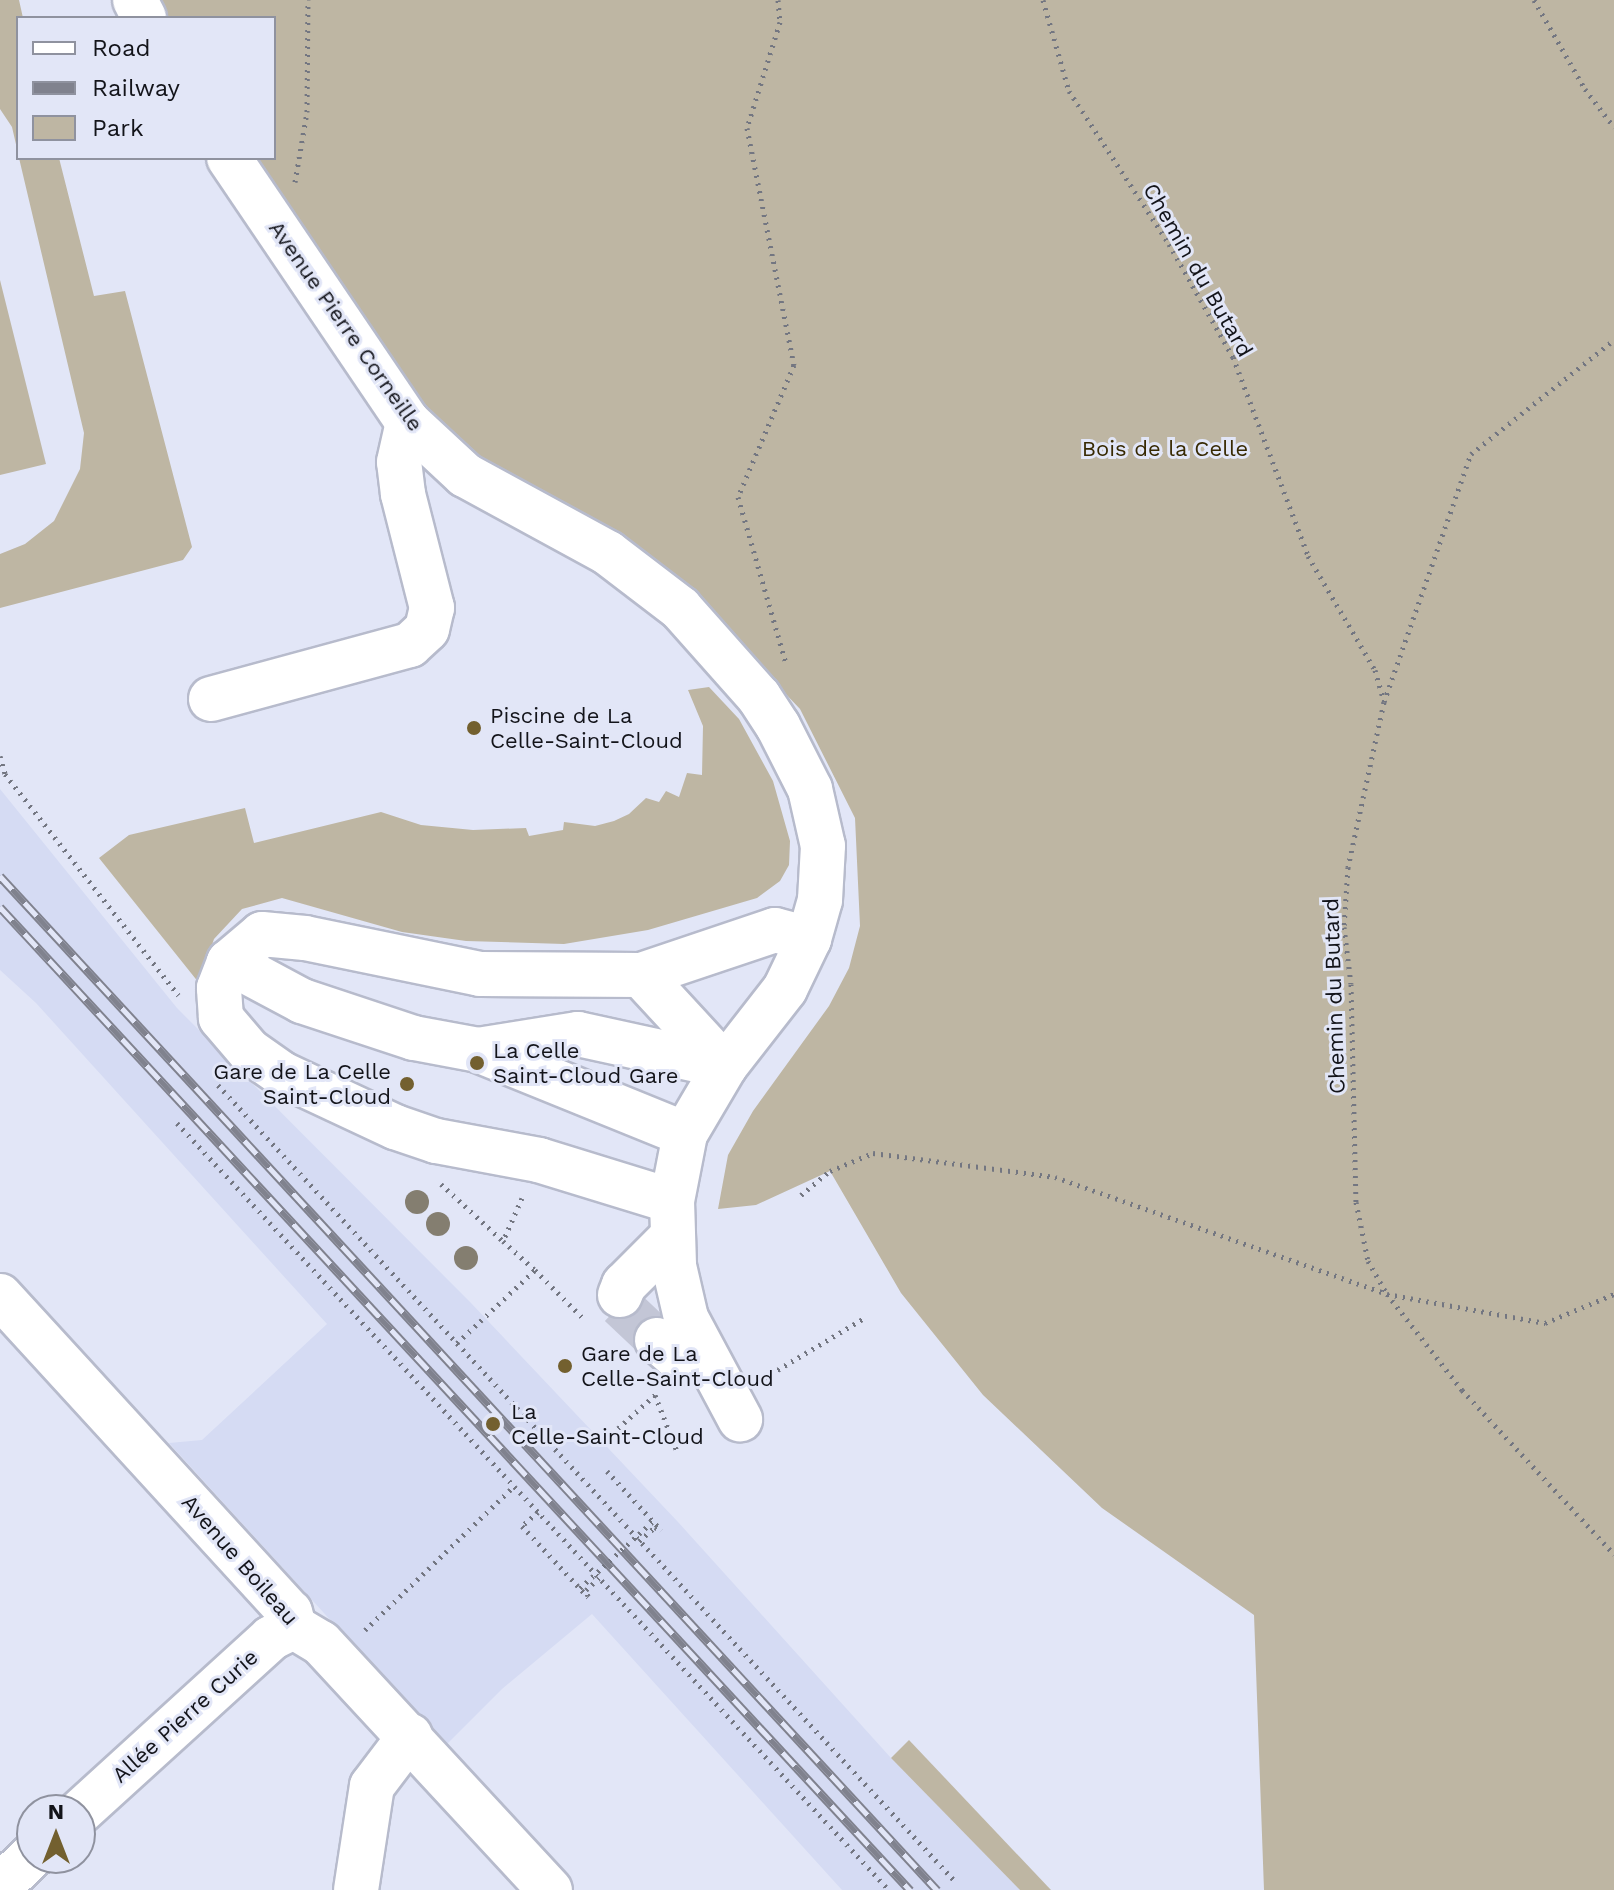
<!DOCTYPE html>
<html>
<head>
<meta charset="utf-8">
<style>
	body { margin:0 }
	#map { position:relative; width:1614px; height:1890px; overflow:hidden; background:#e2e6f7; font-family:"Work Sans",sans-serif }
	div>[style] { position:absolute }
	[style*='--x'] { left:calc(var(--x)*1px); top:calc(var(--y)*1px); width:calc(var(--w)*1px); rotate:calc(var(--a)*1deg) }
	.built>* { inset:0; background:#d5dbf3 }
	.green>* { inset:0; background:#beb6a3 }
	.minor-tunnel>* { height:44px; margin-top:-22px; transform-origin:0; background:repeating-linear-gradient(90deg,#c3c6d6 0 44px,transparent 0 66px) }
	.path>* { height:5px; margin-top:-2.5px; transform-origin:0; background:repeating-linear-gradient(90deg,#737681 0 2px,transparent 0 8px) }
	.roads { filter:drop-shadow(2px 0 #b7bbcc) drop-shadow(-2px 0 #b7bbcc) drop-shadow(0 2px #b7bbcc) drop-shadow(0 -2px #b7bbcc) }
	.minor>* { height:44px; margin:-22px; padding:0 22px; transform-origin:22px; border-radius:22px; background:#fff }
	.rail>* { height:9px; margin-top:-4.5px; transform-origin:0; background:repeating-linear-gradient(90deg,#e2e6f7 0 18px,#80828e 0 36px); box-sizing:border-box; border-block:2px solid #80828e }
	.path-bridge>* { height:5px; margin-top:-2.5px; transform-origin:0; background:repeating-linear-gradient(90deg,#737681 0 2px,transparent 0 8px) }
	.trees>* { width:24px; height:24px; margin:-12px; border-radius:50%; background:#847e70 }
	.dots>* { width:22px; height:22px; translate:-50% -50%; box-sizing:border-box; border:4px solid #e2e6f7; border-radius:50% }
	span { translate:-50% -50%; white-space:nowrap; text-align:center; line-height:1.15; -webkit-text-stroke:6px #e2e6f7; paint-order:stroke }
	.street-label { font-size:22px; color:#13141a }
	.park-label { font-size:22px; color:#372902 }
	.poi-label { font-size:22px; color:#13141a }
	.left { translate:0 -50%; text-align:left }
	.right { translate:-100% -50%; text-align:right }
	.legend { position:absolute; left:16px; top:16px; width:260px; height:144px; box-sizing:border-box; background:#e2e6f7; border:2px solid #8f929f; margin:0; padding:10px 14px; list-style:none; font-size:24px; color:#13141a }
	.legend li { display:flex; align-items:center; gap:16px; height:40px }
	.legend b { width:40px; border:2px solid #8f929f }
	.north { position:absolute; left:16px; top:1794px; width:80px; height:80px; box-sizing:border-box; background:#e2e6f7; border:2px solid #8f929f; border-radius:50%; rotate:0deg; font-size:22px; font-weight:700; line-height:32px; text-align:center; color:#13141a }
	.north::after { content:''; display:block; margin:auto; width:28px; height:36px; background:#73602f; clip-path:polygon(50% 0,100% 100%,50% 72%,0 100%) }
</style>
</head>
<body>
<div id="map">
	<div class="built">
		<i style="clip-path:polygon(0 789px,177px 1008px,471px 1303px,678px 1522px,891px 1758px,1020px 1890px,842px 1890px,592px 1614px,502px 1689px,445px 1746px,169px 1443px,202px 1440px,327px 1324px,36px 1003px,0 970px)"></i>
	</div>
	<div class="green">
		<i style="clip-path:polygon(0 0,19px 0,23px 18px,18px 18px,18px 153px,12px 127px,0 109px)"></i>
		<i style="clip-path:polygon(150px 0,1614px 0,1614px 1890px,1264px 1890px,1254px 1615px,1102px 1508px,983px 1395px,901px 1293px,830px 1171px,756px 1205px,718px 1209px,728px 1155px,753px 1111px,829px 1006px,849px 968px,860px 926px,855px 818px,800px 709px,723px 628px,472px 457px,385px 374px,237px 158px,274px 158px,274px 18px,156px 18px)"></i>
		<i style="clip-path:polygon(19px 158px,59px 158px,94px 296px,125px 291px,192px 547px,183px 560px,0 608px,0 554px,25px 544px,54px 521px,80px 469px,84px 433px)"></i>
		<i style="clip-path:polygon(0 280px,46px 464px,0 475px)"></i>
		<i style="clip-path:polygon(709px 687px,739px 719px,773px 781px,790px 841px,789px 865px,780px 881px,757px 898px,648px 930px,564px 944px,466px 941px,402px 932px,282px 898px,242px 909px,214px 939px,199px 983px,99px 858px,129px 835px,245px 808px,254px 843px,381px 812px,421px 825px,473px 830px,526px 828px,529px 836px,563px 830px,564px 822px,595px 826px,614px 821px,629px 814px,646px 798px,659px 802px,666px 791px,679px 797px,687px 773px,702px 775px,703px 726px,688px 690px)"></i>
		<i style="clip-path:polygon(909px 1740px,1051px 1890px,1020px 1890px,891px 1758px)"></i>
	</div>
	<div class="minor-tunnel">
		<i style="--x:620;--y:1295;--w:10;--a:90"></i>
		<i style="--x:620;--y:1305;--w:51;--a:43.4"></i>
	</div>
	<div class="path">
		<i style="--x:778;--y:0;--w:22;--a:85"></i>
		<i style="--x:780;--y:22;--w:111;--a:107.3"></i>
		<i style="--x:747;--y:128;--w:242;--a:78.8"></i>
		<i style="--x:794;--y:365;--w:143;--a:113"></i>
		<i style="--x:738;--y:497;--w:173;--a:73.9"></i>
		<i style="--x:1043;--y:0;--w:95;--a:74.1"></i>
		<i style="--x:1069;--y:91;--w:183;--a:56.8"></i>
		<i style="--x:1169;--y:244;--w:130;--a:60.5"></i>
		<i style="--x:1233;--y:357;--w:213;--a:69.3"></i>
		<i style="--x:1308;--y:556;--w:132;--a:59.6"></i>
		<i style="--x:1375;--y:670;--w:33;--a:74"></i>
		<i style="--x:1384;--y:702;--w:169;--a:102.3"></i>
		<i style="--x:1348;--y:867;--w:60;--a:93.8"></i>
		<i style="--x:1344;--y:927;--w:57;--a:83"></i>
		<i style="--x:1351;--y:984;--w:218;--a:88.7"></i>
		<i style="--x:1356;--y:1202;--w:60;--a:78.5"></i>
		<i style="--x:1368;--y:1261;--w:38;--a:60"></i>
		<i style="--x:1387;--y:1294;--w:122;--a:52"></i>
		<i style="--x:1462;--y:1390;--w:224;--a:47.2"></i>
		<i style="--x:1534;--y:0;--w:103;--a:60.2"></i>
		<i style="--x:1585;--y:89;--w:48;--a:52.7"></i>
		<i style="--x:295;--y:182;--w:71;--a:-80.3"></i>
		<i style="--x:307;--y:112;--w:112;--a:-89.5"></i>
		<i style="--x:1384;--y:702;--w:263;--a:-70.7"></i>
		<i style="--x:1471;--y:454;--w:183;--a:-38.6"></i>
		<i style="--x:0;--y:756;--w:19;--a:74"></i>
		<i style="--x:5;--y:774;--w:281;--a:51.9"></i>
		<i style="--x:218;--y:1085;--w:1083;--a:47.21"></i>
		<i style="--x:177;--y:1123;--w:1047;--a:47.13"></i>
		<i style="--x:441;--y:1184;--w:84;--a:42.6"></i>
		<i style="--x:801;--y:1195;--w:38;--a:-40"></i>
		<i style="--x:830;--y:1171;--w:47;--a:-22.7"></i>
		<i style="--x:873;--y:1153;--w:184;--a:7.5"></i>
		<i style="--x:1055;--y:1177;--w:352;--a:19.4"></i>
		<i style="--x:1387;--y:1294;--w:161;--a:10.4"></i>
		<i style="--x:1545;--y:1323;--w:75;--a:-22.8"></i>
		<i style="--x:522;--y:1198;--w:47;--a:113.8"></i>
		<i style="--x:503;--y:1241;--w:43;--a:42.2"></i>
		<i style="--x:457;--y:1343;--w:107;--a:-43.1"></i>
		<i style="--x:535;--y:1270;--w:71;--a:45"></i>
		<i style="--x:764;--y:1378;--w:119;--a:-30.9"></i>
		<i style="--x:606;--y:1439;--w:66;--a:-41.9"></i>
		<i style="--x:655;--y:1395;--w:63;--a:68.7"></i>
		<i style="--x:607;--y:1471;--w:80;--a:47.5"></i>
		<i style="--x:538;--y:1512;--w:21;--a:139"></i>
		<i style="--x:522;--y:1526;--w:97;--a:47.1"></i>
		<i style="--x:639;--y:1541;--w:21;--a:-41"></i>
		<i style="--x:655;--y:1527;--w:6;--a:31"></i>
		<i style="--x:588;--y:1596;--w:6;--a:-108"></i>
		<i style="--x:586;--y:1590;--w:18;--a:-43"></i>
		<i style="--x:365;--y:1630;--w:207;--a:-44"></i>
	</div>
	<div class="roads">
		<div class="minor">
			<i style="--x:135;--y:0;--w:20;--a:63"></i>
			<i style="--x:229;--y:158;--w:319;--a:55.9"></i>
			<i style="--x:408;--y:422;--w:78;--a:42.9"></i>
			<i style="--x:465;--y:475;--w:163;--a:28.6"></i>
			<i style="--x:608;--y:553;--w:91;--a:37.4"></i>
			<i style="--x:680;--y:608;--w:119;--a:48.4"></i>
			<i style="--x:759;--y:697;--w:35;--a:57"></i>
			<i style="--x:778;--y:726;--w:71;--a:63.1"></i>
			<i style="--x:810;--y:789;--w:58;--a:77.2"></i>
			<i style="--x:823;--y:846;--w:54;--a:93.2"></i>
			<i style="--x:820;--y:900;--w:41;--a:105.8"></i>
			<i style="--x:809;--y:939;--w:55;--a:115.6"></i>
			<i style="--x:785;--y:989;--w:98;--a:127.9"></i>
			<i style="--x:725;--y:1066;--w:79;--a:120.5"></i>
			<i style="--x:685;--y:1134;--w:68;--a:101"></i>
			<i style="--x:672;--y:1201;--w:65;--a:88.2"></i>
			<i style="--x:674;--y:1266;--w:53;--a:77"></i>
			<i style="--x:686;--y:1318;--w:115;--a:61.9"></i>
			<i style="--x:211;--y:699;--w:206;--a:-15.2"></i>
			<i style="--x:410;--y:645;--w:23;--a:-43"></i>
			<i style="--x:427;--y:629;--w:22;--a:-77"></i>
			<i style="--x:432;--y:608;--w:118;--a:-104.3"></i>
			<i style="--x:403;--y:494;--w:32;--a:-97"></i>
			<i style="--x:399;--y:462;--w:41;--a:-77.3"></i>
			<i style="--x:229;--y:962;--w:83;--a:28.1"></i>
			<i style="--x:302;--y:1001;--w:118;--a:18.3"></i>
			<i style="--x:414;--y:1038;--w:65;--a:10.6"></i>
			<i style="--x:478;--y:1050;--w:223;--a:22.1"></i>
			<i style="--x:641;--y:975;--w:124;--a:47.3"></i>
			<i style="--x:478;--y:1050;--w:101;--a:-9.1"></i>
			<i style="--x:578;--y:1034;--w:150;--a:12.3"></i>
			<i style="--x:672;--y:1201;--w:139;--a:-162.9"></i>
			<i style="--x:539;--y:1160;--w:105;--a:-169.5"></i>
			<i style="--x:436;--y:1141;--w:43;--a:-161.1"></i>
			<i style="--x:395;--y:1127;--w:125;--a:-154.9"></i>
			<i style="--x:282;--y:1074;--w:39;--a:-145"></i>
			<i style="--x:250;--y:1052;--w:45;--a:-130.5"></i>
			<i style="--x:221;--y:1018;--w:30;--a:-94"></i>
			<i style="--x:219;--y:988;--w:28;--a:-69"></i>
			<i style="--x:229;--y:962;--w:43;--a:-40.3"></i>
			<i style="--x:262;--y:934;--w:43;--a:5.3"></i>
			<i style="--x:305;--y:938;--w:179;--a:11.6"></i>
			<i style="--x:480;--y:974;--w:161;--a:0.4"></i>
			<i style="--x:641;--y:975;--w:141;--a:-18.6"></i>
			<i style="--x:775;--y:930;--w:35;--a:15"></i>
			<i style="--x:620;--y:1295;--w:11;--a:-68"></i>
			<i style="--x:624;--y:1285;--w:66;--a:-45"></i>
			<i style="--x:0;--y:1296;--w:429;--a:47.5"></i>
			<i style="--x:290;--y:1612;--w:16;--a:75"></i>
			<i style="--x:657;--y:1340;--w:33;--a:41"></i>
			<i style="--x:682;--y:1362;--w:27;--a:2"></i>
			<i style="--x:294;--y:1627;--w:31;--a:31"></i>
			<i style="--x:321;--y:1643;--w:337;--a:47.2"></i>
			<i style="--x:80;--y:1812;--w:258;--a:-42.3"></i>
			<i style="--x:271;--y:1638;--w:25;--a:-26"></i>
			<i style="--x:0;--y:1886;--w:44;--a:-43.2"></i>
			<i style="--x:356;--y:1890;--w:105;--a:-81.3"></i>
			<i style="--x:372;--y:1786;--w:63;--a:-52.8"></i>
		</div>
	</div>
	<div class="rail">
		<i style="--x:0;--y:876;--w:1381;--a:47.26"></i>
		<i style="--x:0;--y:907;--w:1340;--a:47.21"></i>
	</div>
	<div class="path-bridge">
		<i style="--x:580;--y:1588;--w:99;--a:-42.5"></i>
	</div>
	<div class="trees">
		<i style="left:417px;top:1202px"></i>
		<i style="left:438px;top:1224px"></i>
		<i style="left:466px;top:1258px"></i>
	</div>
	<div class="dots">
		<i style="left:474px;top:728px;background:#73602f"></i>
		<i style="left:477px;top:1063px;background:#73602f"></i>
		<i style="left:407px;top:1084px;background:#73602f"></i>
		<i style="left:565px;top:1366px;background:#73602f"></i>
		<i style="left:493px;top:1424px;background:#73602f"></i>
	</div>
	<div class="street-label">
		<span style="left:1198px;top:270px;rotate:60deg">Chemin du Butard</span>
		<span style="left:346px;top:326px;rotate:55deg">Avenue Pierre Corneille</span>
		<span style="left:1334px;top:996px;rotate:-92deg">Chemin du Butard</span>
		<span style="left:240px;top:1560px;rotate:49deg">Avenue Boileau</span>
		<span style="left:185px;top:1716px;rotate:-42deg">Allée Pierre Curie</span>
	</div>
	<div class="park-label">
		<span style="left:1165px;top:449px">Bois de la Celle</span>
	</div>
	<div class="poi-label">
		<span class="left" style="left:490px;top:728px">Piscine de La<br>Celle-Saint-Cloud</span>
		<span class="left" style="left:493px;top:1063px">La Celle<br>Saint-Cloud Gare</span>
		<span class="right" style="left:391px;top:1084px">Gare de La Celle<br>Saint-Cloud</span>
		<span class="left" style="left:581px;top:1366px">Gare de La<br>Celle-Saint-Cloud</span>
		<span class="left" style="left:511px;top:1424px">La<br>Celle-Saint-Cloud</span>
	</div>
	<ul class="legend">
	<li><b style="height:10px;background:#fff"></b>Road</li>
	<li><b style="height:10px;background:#80828e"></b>Railway</li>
	<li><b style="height:22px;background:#beb6a3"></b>Park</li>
	</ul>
	<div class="north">N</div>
</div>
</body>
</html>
